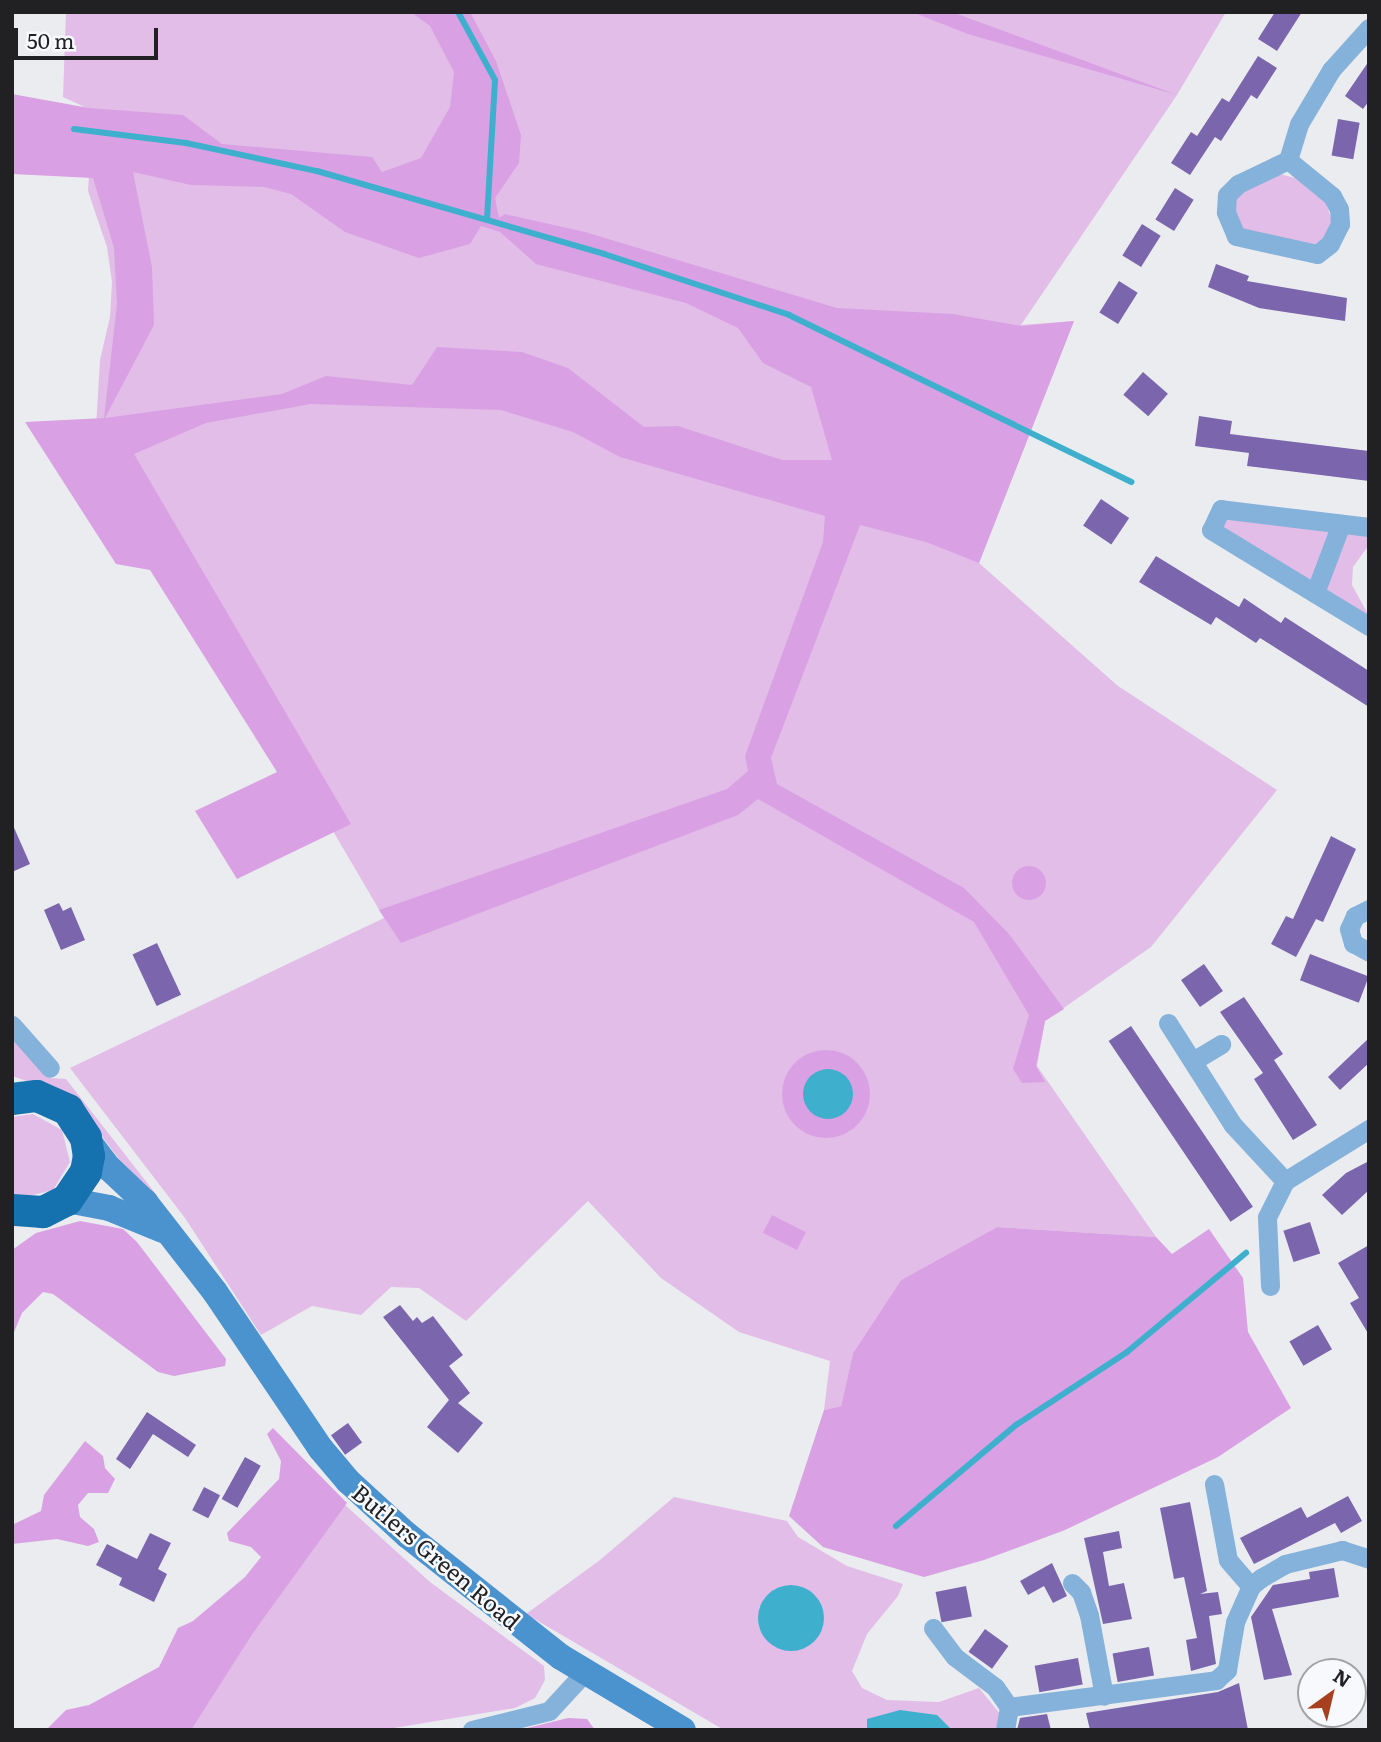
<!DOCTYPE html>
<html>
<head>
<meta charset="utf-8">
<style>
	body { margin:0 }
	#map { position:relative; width:1381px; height:1742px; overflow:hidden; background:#ebecef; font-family:Literata,serif }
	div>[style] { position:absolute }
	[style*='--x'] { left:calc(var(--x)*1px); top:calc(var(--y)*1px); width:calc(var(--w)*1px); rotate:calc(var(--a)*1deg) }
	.green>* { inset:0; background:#e2bde8 }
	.forest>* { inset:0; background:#d9a1e3; transform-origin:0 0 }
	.round { border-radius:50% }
	.water>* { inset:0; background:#3fafce }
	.stream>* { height:6px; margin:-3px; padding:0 3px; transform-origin:3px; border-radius:3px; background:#3fafce }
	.building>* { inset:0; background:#7b66ad; transform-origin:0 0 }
	.minor>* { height:19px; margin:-9.5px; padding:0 9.5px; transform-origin:9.5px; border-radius:9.5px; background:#84b2da }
	.secondary>* { height:26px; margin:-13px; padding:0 13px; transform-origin:13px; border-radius:13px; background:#4b93ce }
	.trunk>* { height:32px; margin:-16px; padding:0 16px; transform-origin:16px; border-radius:16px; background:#1672af }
	span { translate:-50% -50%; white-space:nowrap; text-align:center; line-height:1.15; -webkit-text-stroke:5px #f8f9fc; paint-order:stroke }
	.street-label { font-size:23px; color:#212123 }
	.frame { position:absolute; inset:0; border:14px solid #212123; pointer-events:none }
	.north { position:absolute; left:1297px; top:1658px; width:70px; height:70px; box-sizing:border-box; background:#f8f9fc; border:2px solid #a2a3a5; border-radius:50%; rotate:34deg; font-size:19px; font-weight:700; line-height:28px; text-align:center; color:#212123 }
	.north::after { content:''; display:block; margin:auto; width:24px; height:32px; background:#a7401f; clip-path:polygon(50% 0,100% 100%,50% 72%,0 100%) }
	.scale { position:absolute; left:14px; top:28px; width:144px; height:32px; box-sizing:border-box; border:4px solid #212123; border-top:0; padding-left:9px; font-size:21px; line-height:24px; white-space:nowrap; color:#212123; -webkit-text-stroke:5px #f8f9fc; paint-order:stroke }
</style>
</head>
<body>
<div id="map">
	<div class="green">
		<i style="clip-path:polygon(66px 12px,1226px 12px,1177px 95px,1021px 325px,1074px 321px,979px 563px,1118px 686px,1277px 790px,1151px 947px,1045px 1021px,1037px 1066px,1156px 1237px,997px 1227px,901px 1280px,853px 1353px,841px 1406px,824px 1410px,830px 1361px,739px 1332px,661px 1278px,588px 1201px,466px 1321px,419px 1288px,391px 1287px,361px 1315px,312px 1306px,261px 1335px,185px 1218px,70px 1068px,384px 918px,96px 427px,100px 360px,110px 317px,112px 282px,107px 247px,88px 191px,93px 111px,63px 97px)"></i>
		<i style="clip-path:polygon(1280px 174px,1299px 179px,1326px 203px,1334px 227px,1325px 240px,1309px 246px,1247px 232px,1235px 222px,1234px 198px,1242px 189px)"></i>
		<i style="clip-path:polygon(1221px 509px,1369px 527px,1369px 545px,1353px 567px,1352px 585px,1369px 616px,1211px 530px)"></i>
		<i style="clip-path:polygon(12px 1033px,51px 1078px,66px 1079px,159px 1198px,121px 1162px,73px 1097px,12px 1076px)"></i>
		<i style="clip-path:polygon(33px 1114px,62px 1130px,70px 1162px,53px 1190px,21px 1198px,12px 1194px,12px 1117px)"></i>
		<i style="clip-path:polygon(674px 1497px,787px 1521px,798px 1537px,847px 1566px,903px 1584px,898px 1596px,867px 1634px,852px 1671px,862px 1688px,887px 1700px,939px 1702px,979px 1688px,1001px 1715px,998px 1730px,724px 1730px,526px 1614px,600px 1560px)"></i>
		<i style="clip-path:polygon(344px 1504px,430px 1582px,544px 1666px,545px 1680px,535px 1698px,515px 1708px,382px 1730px,190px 1730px,252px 1632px)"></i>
	</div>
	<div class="forest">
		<i style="clip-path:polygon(evenodd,411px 12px,470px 12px,496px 61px,521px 135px,519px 163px,495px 198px,499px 218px,505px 214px,585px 232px,837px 308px,953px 314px,1021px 326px,1074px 321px,979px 563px,926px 542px,860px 525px,771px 758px,777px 784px,964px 888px,1009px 934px,1064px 1009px,1045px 1021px,1036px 1066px,1045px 1082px,1022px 1083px,1013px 1069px,1029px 1015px,974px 922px,758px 799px,738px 815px,401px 943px,379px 910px,727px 789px,748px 771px,745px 756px,823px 542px,825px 516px,620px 457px,573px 432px,501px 410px,311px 404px,206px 423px,134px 454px,351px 824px,237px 879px,195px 811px,277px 772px,150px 570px,116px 564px,25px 422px,104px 418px,117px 304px,114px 248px,93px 178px,12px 174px,12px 94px,89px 108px,183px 115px,222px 144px,372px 157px,382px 172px,421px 158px,450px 107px,454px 72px,430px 26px,411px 12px,133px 172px,191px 185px,264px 187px,291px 194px,345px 232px,419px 258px,470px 244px,481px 226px,500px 232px,536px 264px,686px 303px,738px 328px,763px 363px,811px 387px,832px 460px,782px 460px,678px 426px,644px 427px,568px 368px,522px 352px,437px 347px,412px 385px,326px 376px,282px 394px,105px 418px,154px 325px,152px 267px,133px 172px)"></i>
		<i style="clip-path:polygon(912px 12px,952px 12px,1177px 95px,968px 34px)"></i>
		<i class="round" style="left:1012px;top:866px;width:34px;height:34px"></i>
		<i class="round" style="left:782px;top:1050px;width:88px;height:88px"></i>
		<i style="left:772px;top:1215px;width:38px;height:20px;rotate:27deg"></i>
		<i style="clip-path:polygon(80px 1221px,123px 1229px,137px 1242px,226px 1359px,225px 1366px,174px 1376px,158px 1372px,53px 1294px,43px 1292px,22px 1313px,12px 1337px,12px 1250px,36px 1233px)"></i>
		<i style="clip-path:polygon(997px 1227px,1156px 1237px,1172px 1254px,1209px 1229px,1243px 1278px,1248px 1332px,1291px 1408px,1218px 1457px,1065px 1530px,984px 1560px,924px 1577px,823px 1547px,789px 1516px,824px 1410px,841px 1406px,853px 1353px,901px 1280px)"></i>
		<i style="clip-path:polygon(273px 1428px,347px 1503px,253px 1633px,191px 1730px,46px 1730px,66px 1710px,89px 1705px,159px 1667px,178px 1628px,193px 1621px,245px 1577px,261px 1557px,251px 1547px,229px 1541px,227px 1533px,279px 1479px,281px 1461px,267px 1434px)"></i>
		<i style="clip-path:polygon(85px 1441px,103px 1456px,105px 1468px,115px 1479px,108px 1493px,88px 1493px,78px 1505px,80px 1517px,94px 1529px,99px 1542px,88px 1546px,57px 1539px,12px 1544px,12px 1525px,41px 1511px,44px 1495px)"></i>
		<i style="clip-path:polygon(568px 1718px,587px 1719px,595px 1730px,519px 1730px)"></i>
	</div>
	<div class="water">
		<i class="round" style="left:803px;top:1069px;width:50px;height:50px"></i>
		<i class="round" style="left:758px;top:1585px;width:66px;height:66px"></i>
		<i style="clip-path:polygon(900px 1710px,937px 1715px,952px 1730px,867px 1730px,867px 1719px)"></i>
	</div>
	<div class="stream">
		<i style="--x:458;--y:12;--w:77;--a:61.4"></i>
		<i style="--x:495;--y:80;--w:140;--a:93.3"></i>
		<i style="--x:74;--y:129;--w:113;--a:7.1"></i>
		<i style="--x:186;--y:143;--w:134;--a:12.1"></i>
		<i style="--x:317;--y:171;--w:299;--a:16.1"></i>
		<i style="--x:604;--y:254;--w:195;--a:18.2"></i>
		<i style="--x:789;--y:315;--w:381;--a:26"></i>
		<i style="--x:896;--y:1526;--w:157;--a:-40.1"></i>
		<i style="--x:1016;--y:1425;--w:133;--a:-33.3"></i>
		<i style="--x:1127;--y:1352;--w:155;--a:-39.8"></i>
	</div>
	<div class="building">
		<i style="clip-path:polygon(1275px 12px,1302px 12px,1277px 51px,1258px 39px)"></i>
		<i style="clip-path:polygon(1258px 56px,1277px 68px,1257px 99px,1251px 95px,1221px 141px,1215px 137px,1190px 175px,1171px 163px,1191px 132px,1197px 136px,1222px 98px,1229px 102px)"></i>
		<i style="clip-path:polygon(1369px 61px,1369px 101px,1363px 109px,1345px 96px)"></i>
		<i style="left:1338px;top:119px;width:22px;height:37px;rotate:10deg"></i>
		<i style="left:1175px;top:188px;width:22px;height:37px;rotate:32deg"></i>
		<i style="left:1142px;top:224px;width:22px;height:37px;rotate:32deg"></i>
		<i style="clip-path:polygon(1216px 264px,1249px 276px,1247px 281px,1347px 298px,1345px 321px,1259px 308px,1208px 287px)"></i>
		<i style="left:1119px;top:281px;width:22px;height:37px;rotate:32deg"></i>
		<i style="left:1143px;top:372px;width:33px;height:30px;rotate:41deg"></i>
		<i style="clip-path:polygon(1199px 416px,1232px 421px,1230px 434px,1369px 451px,1369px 481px,1247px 466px,1249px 453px,1195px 446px)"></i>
		<i style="left:1101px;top:499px;width:34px;height:32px;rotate:34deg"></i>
		<i style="clip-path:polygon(1156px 556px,1239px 607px,1244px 598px,1281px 623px,1285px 617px,1369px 671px,1369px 707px,1260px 638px,1256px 643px,1216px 617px,1211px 625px,1139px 582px)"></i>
		<i style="clip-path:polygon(12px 823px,30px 864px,12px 872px)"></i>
		<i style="clip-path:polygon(1331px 836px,1356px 849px,1323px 922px,1316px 919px,1296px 957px,1271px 944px,1286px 916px,1293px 919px)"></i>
		<i style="clip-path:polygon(59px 903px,63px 911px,71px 907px,85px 940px,61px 950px,44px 910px)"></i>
		<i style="left:157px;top:943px;width:57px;height:27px;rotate:65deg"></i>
		<i style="left:1310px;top:954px;width:63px;height:28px;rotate:21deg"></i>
		<i style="left:1204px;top:964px;width:33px;height:28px;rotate:55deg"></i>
		<i style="clip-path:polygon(1244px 997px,1283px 1054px,1274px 1060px,1317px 1125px,1293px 1140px,1254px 1079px,1263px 1073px,1220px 1012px)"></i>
		<i style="left:1131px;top:1026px;width:218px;height:27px;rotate:56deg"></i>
		<i style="clip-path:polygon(1369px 1038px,1369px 1063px,1340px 1090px,1328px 1077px)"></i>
		<i style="clip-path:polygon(1369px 1161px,1369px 1190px,1342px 1215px,1322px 1195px,1346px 1173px)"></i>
		<i style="left:1310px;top:1222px;width:33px;height:28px;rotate:72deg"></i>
		<i style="clip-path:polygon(1369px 1245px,1369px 1335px,1350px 1303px,1359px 1298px,1338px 1263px)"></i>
		<i style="clip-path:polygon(400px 1305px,413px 1321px,417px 1317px,422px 1323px,433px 1316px,463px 1355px,449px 1366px,470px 1393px,458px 1403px,483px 1423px,458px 1453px,427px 1427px,449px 1400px,383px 1317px)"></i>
		<i style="left:1318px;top:1325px;width:28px;height:33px;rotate:60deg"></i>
		<i style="clip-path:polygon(147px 1412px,196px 1445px,188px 1457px,153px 1434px,130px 1469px,116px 1459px)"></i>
		<i style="left:348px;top:1423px;width:24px;height:21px;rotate:54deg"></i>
		<i style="left:245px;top:1457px;width:18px;height:48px;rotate:29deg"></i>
		<i style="left:204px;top:1487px;width:18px;height:26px;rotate:27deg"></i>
		<i style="clip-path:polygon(1348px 1496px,1362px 1521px,1341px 1533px,1335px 1523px,1254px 1564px,1240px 1538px,1301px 1507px,1307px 1518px)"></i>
		<i style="clip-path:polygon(1190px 1502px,1207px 1591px,1200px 1594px,1218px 1592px,1222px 1614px,1209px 1616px,1216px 1664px,1191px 1671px,1186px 1640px,1197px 1638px,1184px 1577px,1174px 1579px,1160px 1508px)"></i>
		<i style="clip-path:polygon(1119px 1531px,1122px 1548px,1103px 1552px,1109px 1586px,1124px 1583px,1132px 1619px,1103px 1624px,1084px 1538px)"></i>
		<i style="clip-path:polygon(150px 1533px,171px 1543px,158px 1569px,167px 1574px,154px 1602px,119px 1585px,122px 1578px,96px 1565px,107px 1544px,137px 1559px)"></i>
		<i style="clip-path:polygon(1052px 1563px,1067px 1596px,1053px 1603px,1044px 1586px,1028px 1595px,1020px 1581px)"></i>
		<i style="clip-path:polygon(1334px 1568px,1339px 1597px,1272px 1609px,1292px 1675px,1264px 1680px,1251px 1617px,1273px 1585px,1310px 1579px,1309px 1572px)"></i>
		<i style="left:966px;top:1586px;width:31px;height:31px;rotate:79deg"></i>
		<i style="left:985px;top:1629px;width:29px;height:28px;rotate:36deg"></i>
		<i style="left:1149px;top:1647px;width:29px;height:37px;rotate:80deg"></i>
		<i style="left:1078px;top:1658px;width:27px;height:44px;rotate:80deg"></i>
		<i style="clip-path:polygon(1239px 1683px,1248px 1730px,1090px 1730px,1086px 1713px,1218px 1692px)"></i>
		<i style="clip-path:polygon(1047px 1714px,1051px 1730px,1017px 1730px,1020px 1718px)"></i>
	</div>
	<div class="minor">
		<i style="--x:1288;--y:160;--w:57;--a:39.3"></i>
		<i style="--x:1332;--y:196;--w:15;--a:62"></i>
		<i style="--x:1339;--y:209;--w:15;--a:86"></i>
		<i style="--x:1340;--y:224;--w:22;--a:117"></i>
		<i style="--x:1330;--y:244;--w:16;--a:142"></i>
		<i style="--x:1317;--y:254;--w:83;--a:-167.5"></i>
		<i style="--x:1236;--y:236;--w:26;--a:-113"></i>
		<i style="--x:1226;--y:212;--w:17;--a:-87"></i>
		<i style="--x:1227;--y:195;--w:16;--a:-45"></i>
		<i style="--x:1238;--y:184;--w:55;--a:-25.6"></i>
		<i style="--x:1288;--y:160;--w:38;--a:-73"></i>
		<i style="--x:1299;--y:124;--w:63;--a:-59.3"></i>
		<i style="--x:1331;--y:70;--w:57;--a:-47.9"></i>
		<i style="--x:1369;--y:527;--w:149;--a:-173.1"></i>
		<i style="--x:1221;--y:509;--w:23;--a:115"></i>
		<i style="--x:1211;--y:530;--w:185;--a:31.3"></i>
		<i style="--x:1315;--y:593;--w:74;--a:-69.4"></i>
		<i style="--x:1369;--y:909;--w:16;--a:153"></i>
		<i style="--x:1355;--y:916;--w:14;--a:115"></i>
		<i style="--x:1349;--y:929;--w:15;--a:74"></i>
		<i style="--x:1353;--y:943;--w:18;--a:29"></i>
		<i style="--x:1168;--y:1023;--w:121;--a:57.5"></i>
		<i style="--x:1233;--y:1125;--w:76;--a:47.1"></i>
		<i style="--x:12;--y:1025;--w:57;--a:48.5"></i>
		<i style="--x:1193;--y:1061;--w:33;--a:-31"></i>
		<i style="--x:1270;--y:1286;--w:69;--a:-92.5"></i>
		<i style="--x:1267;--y:1217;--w:40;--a:-63.4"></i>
		<i style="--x:1285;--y:1181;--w:99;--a:-31.8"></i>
		<i style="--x:1214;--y:1484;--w:77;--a:79.6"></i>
		<i style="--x:1228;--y:1560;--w:35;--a:49"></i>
		<i style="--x:1072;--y:1583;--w:13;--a:45"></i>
		<i style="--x:1081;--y:1592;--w:24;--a:71"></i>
		<i style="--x:1089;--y:1615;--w:82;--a:79.5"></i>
		<i style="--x:933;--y:1628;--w:36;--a:53"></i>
		<i style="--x:955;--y:1657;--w:50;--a:36.9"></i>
		<i style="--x:995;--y:1687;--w:24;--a:55"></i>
		<i style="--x:472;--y:1730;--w:79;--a:-13.9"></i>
		<i style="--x:549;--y:1711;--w:52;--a:-47.4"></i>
		<i style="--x:1005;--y:1730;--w:23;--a:-80"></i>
		<i style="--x:1009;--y:1707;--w:209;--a:-7.4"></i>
		<i style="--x:1216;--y:1680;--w:15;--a:-42"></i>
		<i style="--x:1227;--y:1670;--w:49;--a:-80.5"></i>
		<i style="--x:1235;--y:1622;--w:39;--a:-66"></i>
		<i style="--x:1251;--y:1586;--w:13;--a:-39"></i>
		<i style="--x:1261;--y:1578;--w:28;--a:-30"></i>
		<i style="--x:1285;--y:1564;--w:59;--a:-13.8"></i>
		<i style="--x:1342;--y:1550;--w:28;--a:18"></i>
	</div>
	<div class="secondary">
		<i style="--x:86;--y:1138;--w:38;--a:53"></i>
		<i style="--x:109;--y:1168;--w:50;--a:43.4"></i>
		<i style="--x:145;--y:1202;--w:114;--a:52.1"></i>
		<i style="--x:215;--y:1292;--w:189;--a:56"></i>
		<i style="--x:321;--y:1449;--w:42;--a:49.8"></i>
		<i style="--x:348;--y:1481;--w:80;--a:42.5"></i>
		<i style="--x:407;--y:1535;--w:196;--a:38.4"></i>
		<i style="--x:561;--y:1657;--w:142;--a:30.9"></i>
		<i style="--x:67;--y:1200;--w:43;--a:10.8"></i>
		<i style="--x:109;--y:1208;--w:58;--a:22.2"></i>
	</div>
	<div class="trunk">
		<i style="--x:12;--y:1099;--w:25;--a:-7"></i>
		<i style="--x:37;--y:1096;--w:34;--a:24"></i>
		<i style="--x:68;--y:1110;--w:33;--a:57"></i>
		<i style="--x:86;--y:1138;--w:18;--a:81"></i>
		<i style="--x:89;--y:1156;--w:16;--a:101"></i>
		<i style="--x:86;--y:1172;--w:34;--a:124"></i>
		<i style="--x:67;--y:1200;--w:27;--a:153"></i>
		<i style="--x:43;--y:1212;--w:31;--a:-176"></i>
	</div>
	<div class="street-label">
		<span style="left:437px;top:1556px;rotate:40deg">Butlers Green Road</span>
	</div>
	<div class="frame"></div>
	<div class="north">N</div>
	<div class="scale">50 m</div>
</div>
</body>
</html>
